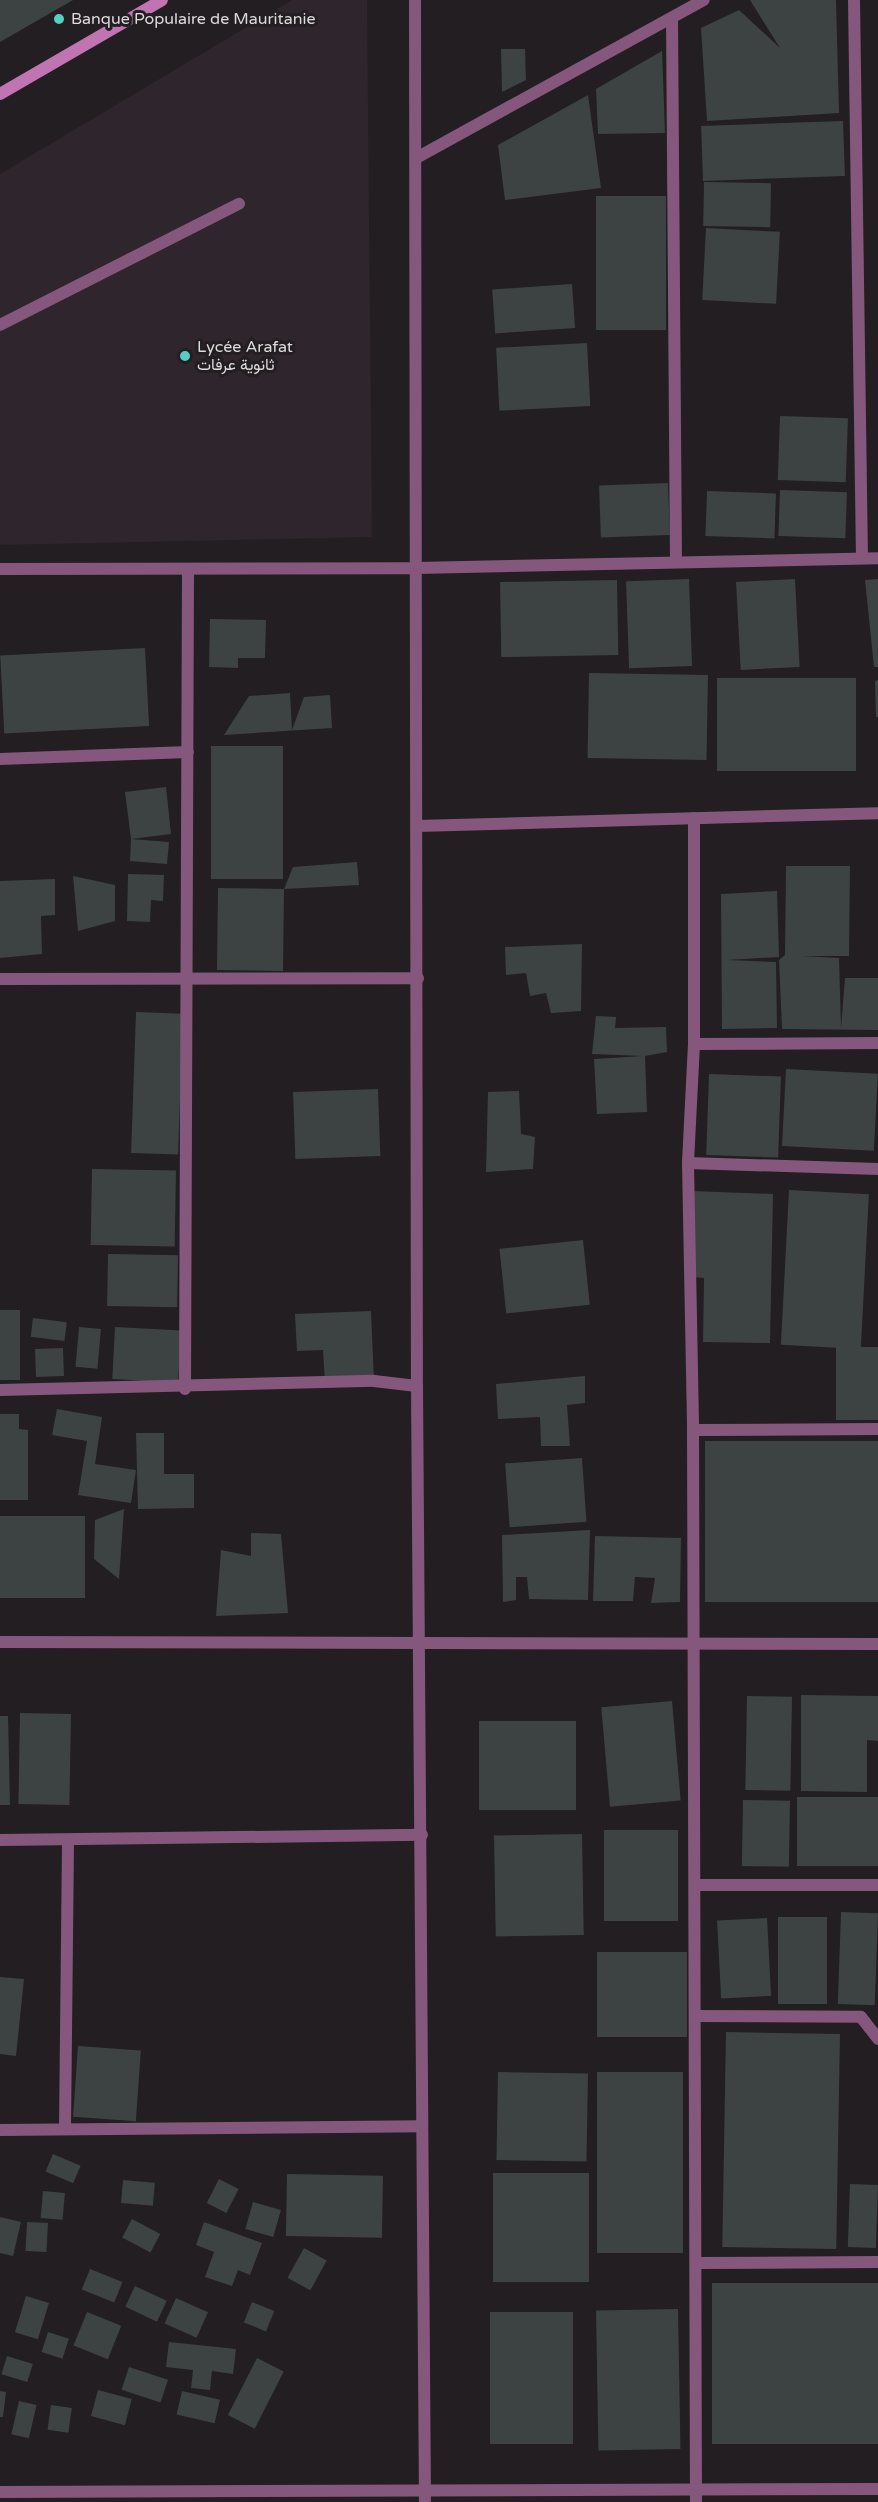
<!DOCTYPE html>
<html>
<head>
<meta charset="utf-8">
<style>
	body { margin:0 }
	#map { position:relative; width:878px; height:2502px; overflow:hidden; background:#231e22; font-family:"Varela Round",Vazirmatn,sans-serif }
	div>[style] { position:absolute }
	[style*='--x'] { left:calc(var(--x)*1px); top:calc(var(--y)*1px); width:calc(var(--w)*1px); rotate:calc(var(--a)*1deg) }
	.built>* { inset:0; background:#2f252d }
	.building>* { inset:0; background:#3c4342; transform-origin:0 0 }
	.lane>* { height:12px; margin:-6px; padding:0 6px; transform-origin:6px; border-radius:6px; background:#85577c }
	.street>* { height:12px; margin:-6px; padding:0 6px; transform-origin:6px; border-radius:6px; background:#85577c }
	.secondary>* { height:12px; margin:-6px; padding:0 6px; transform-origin:6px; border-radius:6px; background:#c075b2 }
	.dots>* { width:16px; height:16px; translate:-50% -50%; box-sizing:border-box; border:3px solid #231e22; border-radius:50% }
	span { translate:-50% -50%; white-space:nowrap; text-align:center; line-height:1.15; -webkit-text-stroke:6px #231e22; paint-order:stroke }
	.poi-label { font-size:16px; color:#dddadd }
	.left { translate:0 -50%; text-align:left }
</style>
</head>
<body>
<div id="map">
	<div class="built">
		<i style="clip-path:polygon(292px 0,367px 0,372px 537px,0 545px,0 174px)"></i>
	</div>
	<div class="building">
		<i style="clip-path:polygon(0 0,73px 0,0 42px)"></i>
		<i style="clip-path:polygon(750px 0,836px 0,839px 113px,707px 121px,701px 28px,739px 10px,780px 48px)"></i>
		<i style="clip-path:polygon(501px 49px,525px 49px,526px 80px,502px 92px)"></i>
		<i style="clip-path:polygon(662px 51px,665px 133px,598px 134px,596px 89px)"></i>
		<i style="clip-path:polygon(588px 95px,601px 188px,505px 200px,498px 145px)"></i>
		<i style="left:843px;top:121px;width:55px;height:142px;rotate:88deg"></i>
		<i style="left:704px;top:182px;width:67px;height:44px;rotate:1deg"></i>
		<i style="left:596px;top:196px;width:70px;height:134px"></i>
		<i style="left:706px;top:228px;width:74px;height:72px;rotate:3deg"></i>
		<i style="left:572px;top:284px;width:44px;height:80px;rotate:86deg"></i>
		<i style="left:587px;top:343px;width:63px;height:91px;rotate:87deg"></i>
		<i style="left:780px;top:416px;width:68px;height:64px;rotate:2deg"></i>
		<i style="left:668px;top:483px;width:52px;height:69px;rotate:88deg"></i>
		<i style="left:780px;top:490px;width:67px;height:46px;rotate:2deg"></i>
		<i style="left:707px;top:491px;width:69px;height:45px;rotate:2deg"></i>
		<i style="left:689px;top:579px;width:87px;height:63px;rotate:88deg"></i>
		<i style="left:795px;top:579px;width:88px;height:59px;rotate:87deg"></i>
		<i style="clip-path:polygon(878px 579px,878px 667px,874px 667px,865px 580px)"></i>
		<i style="left:617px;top:580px;width:75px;height:117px;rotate:89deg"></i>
		<i style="clip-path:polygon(210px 619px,266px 620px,265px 658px,238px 658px,238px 668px,209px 667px)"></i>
		<i style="left:145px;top:648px;width:78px;height:145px;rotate:87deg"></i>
		<i style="left:589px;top:673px;width:119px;height:85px;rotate:1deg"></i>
		<i style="left:717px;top:678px;width:139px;height:93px"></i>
		<i style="clip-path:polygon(878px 680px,878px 717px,876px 717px,875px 681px)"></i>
		<i style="clip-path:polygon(290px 693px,292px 730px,304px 697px,330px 695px,332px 728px,224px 735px,249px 696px)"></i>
		<i style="left:283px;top:746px;width:133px;height:72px;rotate:90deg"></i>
		<i style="clip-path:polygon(166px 787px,171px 834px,131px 839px,169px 842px,167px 864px,130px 861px,131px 839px,125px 792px)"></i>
		<i style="clip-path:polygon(357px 862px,359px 885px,284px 889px,283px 971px,217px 970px,218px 888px,284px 889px,293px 867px)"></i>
		<i style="clip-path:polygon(786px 866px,850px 866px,849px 956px,802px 956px,839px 958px,841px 1028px,845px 978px,878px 978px,878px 1030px,782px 1029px,779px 960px,785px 955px)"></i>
		<i style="clip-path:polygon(128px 874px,164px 875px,163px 901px,151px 900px,150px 922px,127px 921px)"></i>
		<i style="clip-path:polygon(73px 876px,115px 885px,115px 921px,78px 931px)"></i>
		<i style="clip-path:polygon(55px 879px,55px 915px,41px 916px,42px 954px,0 958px,0 881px)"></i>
		<i style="clip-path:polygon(777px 891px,779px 957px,727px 960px,776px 962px,777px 1028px,722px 1029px,721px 894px)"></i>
		<i style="clip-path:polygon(582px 944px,581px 1011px,551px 1013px,546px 993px,530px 996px,526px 973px,506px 975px,505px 947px)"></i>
		<i style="left:136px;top:1012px;width:47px;height:141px;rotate:2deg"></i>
		<i style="clip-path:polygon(596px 1016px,616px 1017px,615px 1028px,666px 1027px,667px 1052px,645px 1056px,647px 1112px,597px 1114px,594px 1059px,643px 1056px,592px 1054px)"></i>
		<i style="left:786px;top:1069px;width:92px;height:77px;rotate:3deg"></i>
		<i style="left:709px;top:1074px;width:72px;height:81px;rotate:2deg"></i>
		<i style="left:378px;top:1089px;width:67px;height:85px;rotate:88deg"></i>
		<i style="clip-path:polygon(519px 1091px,521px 1134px,535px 1137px,533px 1169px,486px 1172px,488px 1092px)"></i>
		<i style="left:92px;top:1169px;width:84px;height:76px;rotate:1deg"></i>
		<i style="left:789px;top:1190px;width:80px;height:155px;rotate:3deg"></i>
		<i style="clip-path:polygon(691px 1191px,773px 1194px,770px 1343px,703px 1342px,704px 1278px,694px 1277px)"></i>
		<i style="left:583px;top:1240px;width:65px;height:84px;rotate:84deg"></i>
		<i style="left:108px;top:1254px;width:70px;height:52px;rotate:1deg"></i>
		<i style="left:0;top:1310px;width:20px;height:70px"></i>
		<i style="clip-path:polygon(371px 1311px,374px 1381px,325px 1383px,323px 1350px,297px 1351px,295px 1314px)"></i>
		<i style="left:33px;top:1318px;width:34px;height:19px;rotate:7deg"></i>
		<i style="left:79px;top:1327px;width:22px;height:40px;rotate:5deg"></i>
		<i style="left:115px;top:1327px;width:66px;height:52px;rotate:3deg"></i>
		<i style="left:878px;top:1347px;width:73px;height:42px;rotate:90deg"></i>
		<i style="left:63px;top:1348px;width:28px;height:28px;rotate:88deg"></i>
		<i style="clip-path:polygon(585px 1376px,585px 1403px,567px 1405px,570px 1446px,541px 1446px,540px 1417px,498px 1419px,496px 1384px)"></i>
		<i style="clip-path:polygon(57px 1409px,102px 1417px,95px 1464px,136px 1470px,131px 1503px,78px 1495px,87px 1441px,52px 1435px)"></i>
		<i style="clip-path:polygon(0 1414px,19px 1414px,19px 1429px,28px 1430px,28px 1500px,0 1500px)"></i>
		<i style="clip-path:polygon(136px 1433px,164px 1433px,164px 1474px,194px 1474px,194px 1508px,138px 1509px)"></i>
		<i style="left:878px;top:1441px;width:161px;height:173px;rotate:90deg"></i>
		<i style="left:582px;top:1458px;width:64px;height:77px;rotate:86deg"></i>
		<i style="clip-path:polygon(124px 1509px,119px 1579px,94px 1559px,95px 1520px)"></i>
		<i style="left:0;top:1516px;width:85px;height:82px"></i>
		<i style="clip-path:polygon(590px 1530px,588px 1600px,529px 1599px,527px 1577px,516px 1577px,516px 1600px,503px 1602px,502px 1535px)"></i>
		<i style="clip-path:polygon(251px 1533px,281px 1534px,288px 1613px,216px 1616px,221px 1550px,251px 1556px)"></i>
		<i style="clip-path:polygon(595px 1536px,681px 1538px,680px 1602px,651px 1603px,655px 1578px,635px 1577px,633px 1601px,593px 1601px)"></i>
		<i style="clip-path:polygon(801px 1695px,878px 1696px,878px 1741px,867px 1740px,867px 1792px,801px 1791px)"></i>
		<i style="left:747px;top:1696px;width:45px;height:94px;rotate:1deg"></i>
		<i style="left:672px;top:1701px;width:100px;height:71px;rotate:85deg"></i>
		<i style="left:20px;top:1713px;width:51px;height:91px;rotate:1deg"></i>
		<i style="clip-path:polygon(0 1716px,8px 1716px,10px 1805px,0 1805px)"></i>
		<i style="left:479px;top:1721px;width:97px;height:89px"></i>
		<i style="left:797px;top:1797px;width:81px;height:69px"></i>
		<i style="left:743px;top:1800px;width:47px;height:66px;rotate:1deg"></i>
		<i style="left:604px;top:1830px;width:74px;height:91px"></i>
		<i style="left:582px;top:1834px;width:101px;height:88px;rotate:89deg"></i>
		<i style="left:841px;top:1912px;width:37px;height:92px;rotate:2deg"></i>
		<i style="left:778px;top:1917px;width:49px;height:87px"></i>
		<i style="left:767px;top:1918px;width:78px;height:50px;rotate:87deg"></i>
		<i style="left:597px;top:1952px;width:90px;height:85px"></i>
		<i style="clip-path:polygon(0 1977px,24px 1979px,16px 2056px,0 2054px)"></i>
		<i style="left:726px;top:2032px;width:114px;height:215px;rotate:1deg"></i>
		<i style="left:78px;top:2046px;width:63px;height:71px;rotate:4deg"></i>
		<i style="left:498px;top:2072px;width:90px;height:88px;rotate:1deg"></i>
		<i style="left:597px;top:2072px;width:86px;height:181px"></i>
		<i style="left:53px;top:2154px;width:30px;height:19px;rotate:23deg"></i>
		<i style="left:493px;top:2173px;width:96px;height:109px"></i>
		<i style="left:287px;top:2174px;width:96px;height:62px;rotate:1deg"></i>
		<i style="left:219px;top:2179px;width:22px;height:27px;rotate:27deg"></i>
		<i style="left:123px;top:2180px;width:32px;height:23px;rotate:5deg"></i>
		<i style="left:850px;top:2184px;width:28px;height:63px;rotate:2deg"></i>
		<i style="left:43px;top:2191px;width:22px;height:27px;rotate:5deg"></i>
		<i style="left:253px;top:2202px;width:29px;height:28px;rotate:16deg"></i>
		<i style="clip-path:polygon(0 2217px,21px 2222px,13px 2256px,0 2253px)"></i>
		<i style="left:132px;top:2219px;width:32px;height:21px;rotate:28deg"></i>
		<i style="left:27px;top:2222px;width:21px;height:29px;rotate:3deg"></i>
		<i style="clip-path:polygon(204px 2222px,262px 2243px,250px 2275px,238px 2270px,232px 2286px,205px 2277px,214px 2252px,196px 2245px)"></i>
		<i style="left:304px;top:2248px;width:26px;height:34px;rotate:29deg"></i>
		<i style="left:90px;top:2269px;width:35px;height:22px;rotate:22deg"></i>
		<i style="left:878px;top:2283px;width:161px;height:166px;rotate:90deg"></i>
		<i style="left:135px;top:2286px;width:35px;height:23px;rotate:25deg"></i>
		<i style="left:26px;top:2296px;width:24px;height:38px;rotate:17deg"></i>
		<i style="left:176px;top:2298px;width:35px;height:28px;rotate:24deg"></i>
		<i style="left:252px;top:2302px;width:24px;height:22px;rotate:22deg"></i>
		<i style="left:678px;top:2309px;width:140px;height:82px;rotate:89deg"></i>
		<i style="left:87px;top:2312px;width:37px;height:36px;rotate:22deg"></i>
		<i style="left:490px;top:2312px;width:83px;height:132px"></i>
		<i style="left:48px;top:2332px;width:22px;height:21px;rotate:18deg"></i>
		<i style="clip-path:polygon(169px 2342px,236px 2349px,233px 2374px,212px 2371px,210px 2390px,191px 2388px,193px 2370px,166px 2367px)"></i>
		<i style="left:7px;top:2356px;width:27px;height:19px;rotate:17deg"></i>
		<i style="left:257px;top:2358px;width:30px;height:64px;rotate:27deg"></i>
		<i style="left:129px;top:2367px;width:41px;height:24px;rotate:18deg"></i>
		<i style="left:98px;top:2390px;width:35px;height:27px;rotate:15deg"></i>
		<i style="clip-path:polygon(0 2391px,6px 2392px,3px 2417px,0 2417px)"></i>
		<i style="left:182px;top:2391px;width:39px;height:24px;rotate:13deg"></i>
		<i style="left:19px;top:2401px;width:18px;height:34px;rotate:13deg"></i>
		<i style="left:51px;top:2405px;width:21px;height:25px;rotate:8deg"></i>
	</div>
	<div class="lane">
		<i style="--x:0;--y:325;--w:268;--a:-26.9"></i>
	</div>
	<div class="street">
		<i style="--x:415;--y:0;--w:1386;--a:89.92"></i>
		<i style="--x:417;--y:1386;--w:1116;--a:89.59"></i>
		<i style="--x:854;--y:0;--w:558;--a:89.18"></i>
		<i style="--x:672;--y:19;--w:543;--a:89.58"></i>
		<i style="--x:418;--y:157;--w:326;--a:-28.8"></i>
		<i style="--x:0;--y:569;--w:416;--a:-0.1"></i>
		<i style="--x:416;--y:568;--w:462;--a:-1.2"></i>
		<i style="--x:0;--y:759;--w:188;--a:-2.1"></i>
		<i style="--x:694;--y:818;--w:226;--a:90"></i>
		<i style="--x:694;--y:1044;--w:119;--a:92.9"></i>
		<i style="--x:688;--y:1163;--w:267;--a:88.9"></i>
		<i style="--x:693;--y:1430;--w:1072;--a:89.84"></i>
		<i style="--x:417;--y:826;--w:461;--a:-1.6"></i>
		<i style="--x:0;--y:979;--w:418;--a:-0.1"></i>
		<i style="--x:694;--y:1044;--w:184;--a:-0.3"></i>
		<i style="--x:688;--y:1163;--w:190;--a:1.8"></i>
		<i style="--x:185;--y:1389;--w:820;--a:-89.79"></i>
		<i style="--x:0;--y:1390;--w:374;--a:-1.4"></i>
		<i style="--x:374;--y:1381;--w:43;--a:6.6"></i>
		<i style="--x:693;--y:1430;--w:185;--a:-0.3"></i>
		<i style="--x:0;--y:1642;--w:878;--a:0.13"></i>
		<i style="--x:0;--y:1840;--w:422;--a:-0.7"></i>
		<i style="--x:695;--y:1885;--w:183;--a:0"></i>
		<i style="--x:695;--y:2016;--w:166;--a:0.3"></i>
		<i style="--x:861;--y:2017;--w:28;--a:52"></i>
		<i style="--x:65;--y:2129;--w:289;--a:-89.4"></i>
		<i style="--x:0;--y:2130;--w:422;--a:-0.5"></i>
		<i style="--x:697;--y:2263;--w:181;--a:-0.3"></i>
		<i style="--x:0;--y:2492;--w:878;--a:-0.2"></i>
	</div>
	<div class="secondary">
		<i style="--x:0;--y:94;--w:187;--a:-30.1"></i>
	</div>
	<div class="dots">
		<i style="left:59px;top:19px;background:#56cec3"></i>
		<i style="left:185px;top:356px;background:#56cec3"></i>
	</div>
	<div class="poi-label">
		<span class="left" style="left:71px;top:19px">Banque Populaire de Mauritanie</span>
		<span class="left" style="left:197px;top:356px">Lycée Arafat<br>ثانوية عرفات</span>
	</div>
</div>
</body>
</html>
